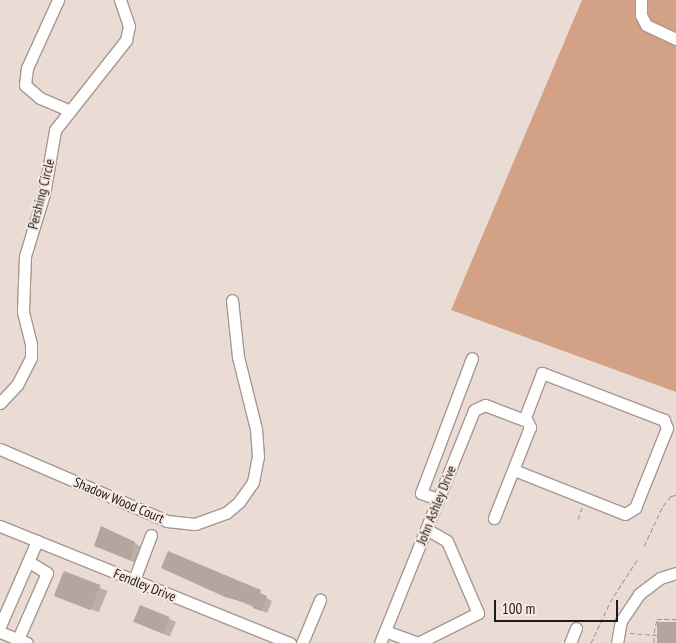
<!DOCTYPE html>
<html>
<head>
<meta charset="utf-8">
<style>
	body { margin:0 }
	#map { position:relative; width:676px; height:643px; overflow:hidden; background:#eadcd4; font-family:"PT Sans Narrow",sans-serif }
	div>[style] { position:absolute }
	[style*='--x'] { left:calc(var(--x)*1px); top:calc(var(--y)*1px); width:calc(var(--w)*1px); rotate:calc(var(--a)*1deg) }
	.forest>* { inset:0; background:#d3a186 }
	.shadow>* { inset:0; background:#0003; transform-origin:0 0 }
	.building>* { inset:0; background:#b3a69e; transform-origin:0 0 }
	.path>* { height:1px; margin-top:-0.5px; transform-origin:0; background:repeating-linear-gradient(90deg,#9f948e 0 5px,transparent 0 7.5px) }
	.roads { filter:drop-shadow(1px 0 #a49891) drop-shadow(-1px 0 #a49891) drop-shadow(0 1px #a49891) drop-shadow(0 -1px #a49891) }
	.minor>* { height:11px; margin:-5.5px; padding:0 5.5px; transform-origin:5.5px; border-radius:5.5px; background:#fff }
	span { translate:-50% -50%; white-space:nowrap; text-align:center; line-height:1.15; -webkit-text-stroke:4px #f7e9e1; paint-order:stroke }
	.street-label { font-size:14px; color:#201b19 }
	.scale { position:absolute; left:494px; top:600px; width:124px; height:22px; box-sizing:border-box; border:2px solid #201b19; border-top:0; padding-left:6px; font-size:15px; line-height:18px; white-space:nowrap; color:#201b19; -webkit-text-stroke:4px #f7e9e1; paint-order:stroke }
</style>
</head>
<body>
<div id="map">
	<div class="forest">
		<i style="clip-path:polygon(582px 0,676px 0,676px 392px,451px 310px)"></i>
	</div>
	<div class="shadow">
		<i style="clip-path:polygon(135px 543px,141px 547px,136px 563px,95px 546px)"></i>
		<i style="clip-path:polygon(162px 568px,224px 575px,272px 601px,267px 613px)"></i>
		<i style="left:63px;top:573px;width:48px;height:23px;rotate:22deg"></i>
		<i style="left:141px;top:607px;width:38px;height:16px;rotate:23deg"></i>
	</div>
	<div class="building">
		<i style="clip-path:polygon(101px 526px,135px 542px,130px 560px,94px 546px)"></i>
		<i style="clip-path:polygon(168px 551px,261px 590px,260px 593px,267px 596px,261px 611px,253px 608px,254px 605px,225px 597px,161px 568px)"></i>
		<i style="left:64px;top:571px;width:39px;height:27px;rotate:21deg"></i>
		<i style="left:140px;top:605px;width:32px;height:18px;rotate:22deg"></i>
		<i style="left:657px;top:622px;width:19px;height:21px"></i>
	</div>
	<div class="path">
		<i style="--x:578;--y:519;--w:12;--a:-70"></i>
		<i style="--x:644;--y:546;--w:44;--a:-64.6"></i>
		<i style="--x:663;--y:506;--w:13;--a:-51"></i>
		<i style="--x:671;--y:496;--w:5;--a:-11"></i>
		<i style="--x:630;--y:633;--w:27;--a:4"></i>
		<i style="--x:654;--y:633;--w:14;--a:-78"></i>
		<i style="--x:657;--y:619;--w:19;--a:0"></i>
		<i style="--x:591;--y:643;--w:45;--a:-65.1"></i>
		<i style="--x:610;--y:602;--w:50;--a:-57.3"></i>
		<i style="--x:654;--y:643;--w:8;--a:-90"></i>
	</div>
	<div class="roads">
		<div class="minor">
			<i style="--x:58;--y:0;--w:75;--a:114.5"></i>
			<i style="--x:27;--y:68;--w:17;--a:97"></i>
			<i style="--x:25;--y:85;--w:20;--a:41"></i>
			<i style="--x:40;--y:98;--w:30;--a:23"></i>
			<i style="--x:641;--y:0;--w:15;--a:90"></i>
			<i style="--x:641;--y:15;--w:11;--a:63"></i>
			<i style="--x:646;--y:25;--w:33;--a:25"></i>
			<i style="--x:0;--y:403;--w:25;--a:-47"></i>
			<i style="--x:17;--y:385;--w:31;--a:-63"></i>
			<i style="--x:31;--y:357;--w:13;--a:-90"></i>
			<i style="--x:31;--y:344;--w:33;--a:-104"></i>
			<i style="--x:23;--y:312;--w:56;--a:-88"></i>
			<i style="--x:25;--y:256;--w:65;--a:-73"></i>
			<i style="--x:44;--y:194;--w:65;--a:-80.2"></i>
			<i style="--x:55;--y:130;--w:115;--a:-51.7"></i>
			<i style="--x:126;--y:40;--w:14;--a:-78"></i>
			<i style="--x:129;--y:26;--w:28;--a:-109"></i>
			<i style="--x:0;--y:449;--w:182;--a:23.3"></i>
			<i style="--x:167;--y:521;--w:28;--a:6"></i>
			<i style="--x:195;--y:524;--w:33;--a:-20"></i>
			<i style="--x:226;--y:513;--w:17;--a:-40"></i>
			<i style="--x:239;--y:502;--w:24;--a:-55"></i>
			<i style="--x:253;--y:482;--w:25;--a:-79"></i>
			<i style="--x:258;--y:457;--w:28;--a:-94"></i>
			<i style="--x:256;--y:429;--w:74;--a:-104"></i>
			<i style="--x:238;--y:357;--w:57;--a:-96"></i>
			<i style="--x:514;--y:470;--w:119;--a:21.6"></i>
			<i style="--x:625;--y:514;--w:12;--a:-31"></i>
			<i style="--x:635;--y:508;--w:86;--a:-68.2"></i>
			<i style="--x:667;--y:428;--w:9;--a:-111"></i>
			<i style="--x:664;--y:420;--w:131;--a:-158.9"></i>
			<i style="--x:542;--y:373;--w:50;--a:111"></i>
			<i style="--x:438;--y:499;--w:18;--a:-161"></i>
			<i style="--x:421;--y:493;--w:144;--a:-69.3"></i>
			<i style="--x:0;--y:526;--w:313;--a:22"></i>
			<i style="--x:134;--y:580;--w:48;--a:-69.3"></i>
			<i style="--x:0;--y:626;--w:93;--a:-66.5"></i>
			<i style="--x:385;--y:631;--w:35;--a:20"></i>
			<i style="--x:418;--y:643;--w:67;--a:-26.6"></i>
			<i style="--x:478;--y:613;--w:78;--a:-113.3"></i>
			<i style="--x:447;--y:541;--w:24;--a:-150"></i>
			<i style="--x:0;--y:632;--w:29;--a:22"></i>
			<i style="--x:18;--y:639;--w:72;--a:-66.3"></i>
			<i style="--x:47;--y:573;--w:22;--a:-148"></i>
			<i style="--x:302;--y:643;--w:47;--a:-67.3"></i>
			<i style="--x:380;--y:643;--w:251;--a:-68"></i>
			<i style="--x:474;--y:410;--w:12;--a:-24"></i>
			<i style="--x:485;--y:405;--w:45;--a:20.9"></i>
			<i style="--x:527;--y:421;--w:7;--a:63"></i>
			<i style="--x:530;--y:427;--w:98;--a:111.6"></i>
			<i style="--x:570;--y:643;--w:16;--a:-68"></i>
			<i style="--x:617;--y:643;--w:22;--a:-80"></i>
			<i style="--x:621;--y:621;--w:32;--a:-56"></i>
			<i style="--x:639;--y:594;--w:26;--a:-37"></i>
			<i style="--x:660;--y:578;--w:17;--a:-17"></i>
		</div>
	</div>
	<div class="street-label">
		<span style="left:41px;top:194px;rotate:-76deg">Pershing Circle</span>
		<span style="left:119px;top:500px;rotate:23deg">Shadow Wood Court</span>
		<span style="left:436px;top:505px;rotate:-68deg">John Ashley Drive</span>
		<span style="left:145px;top:585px;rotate:22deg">Fendley Drive</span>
	</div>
	<div class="scale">100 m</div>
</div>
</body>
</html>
